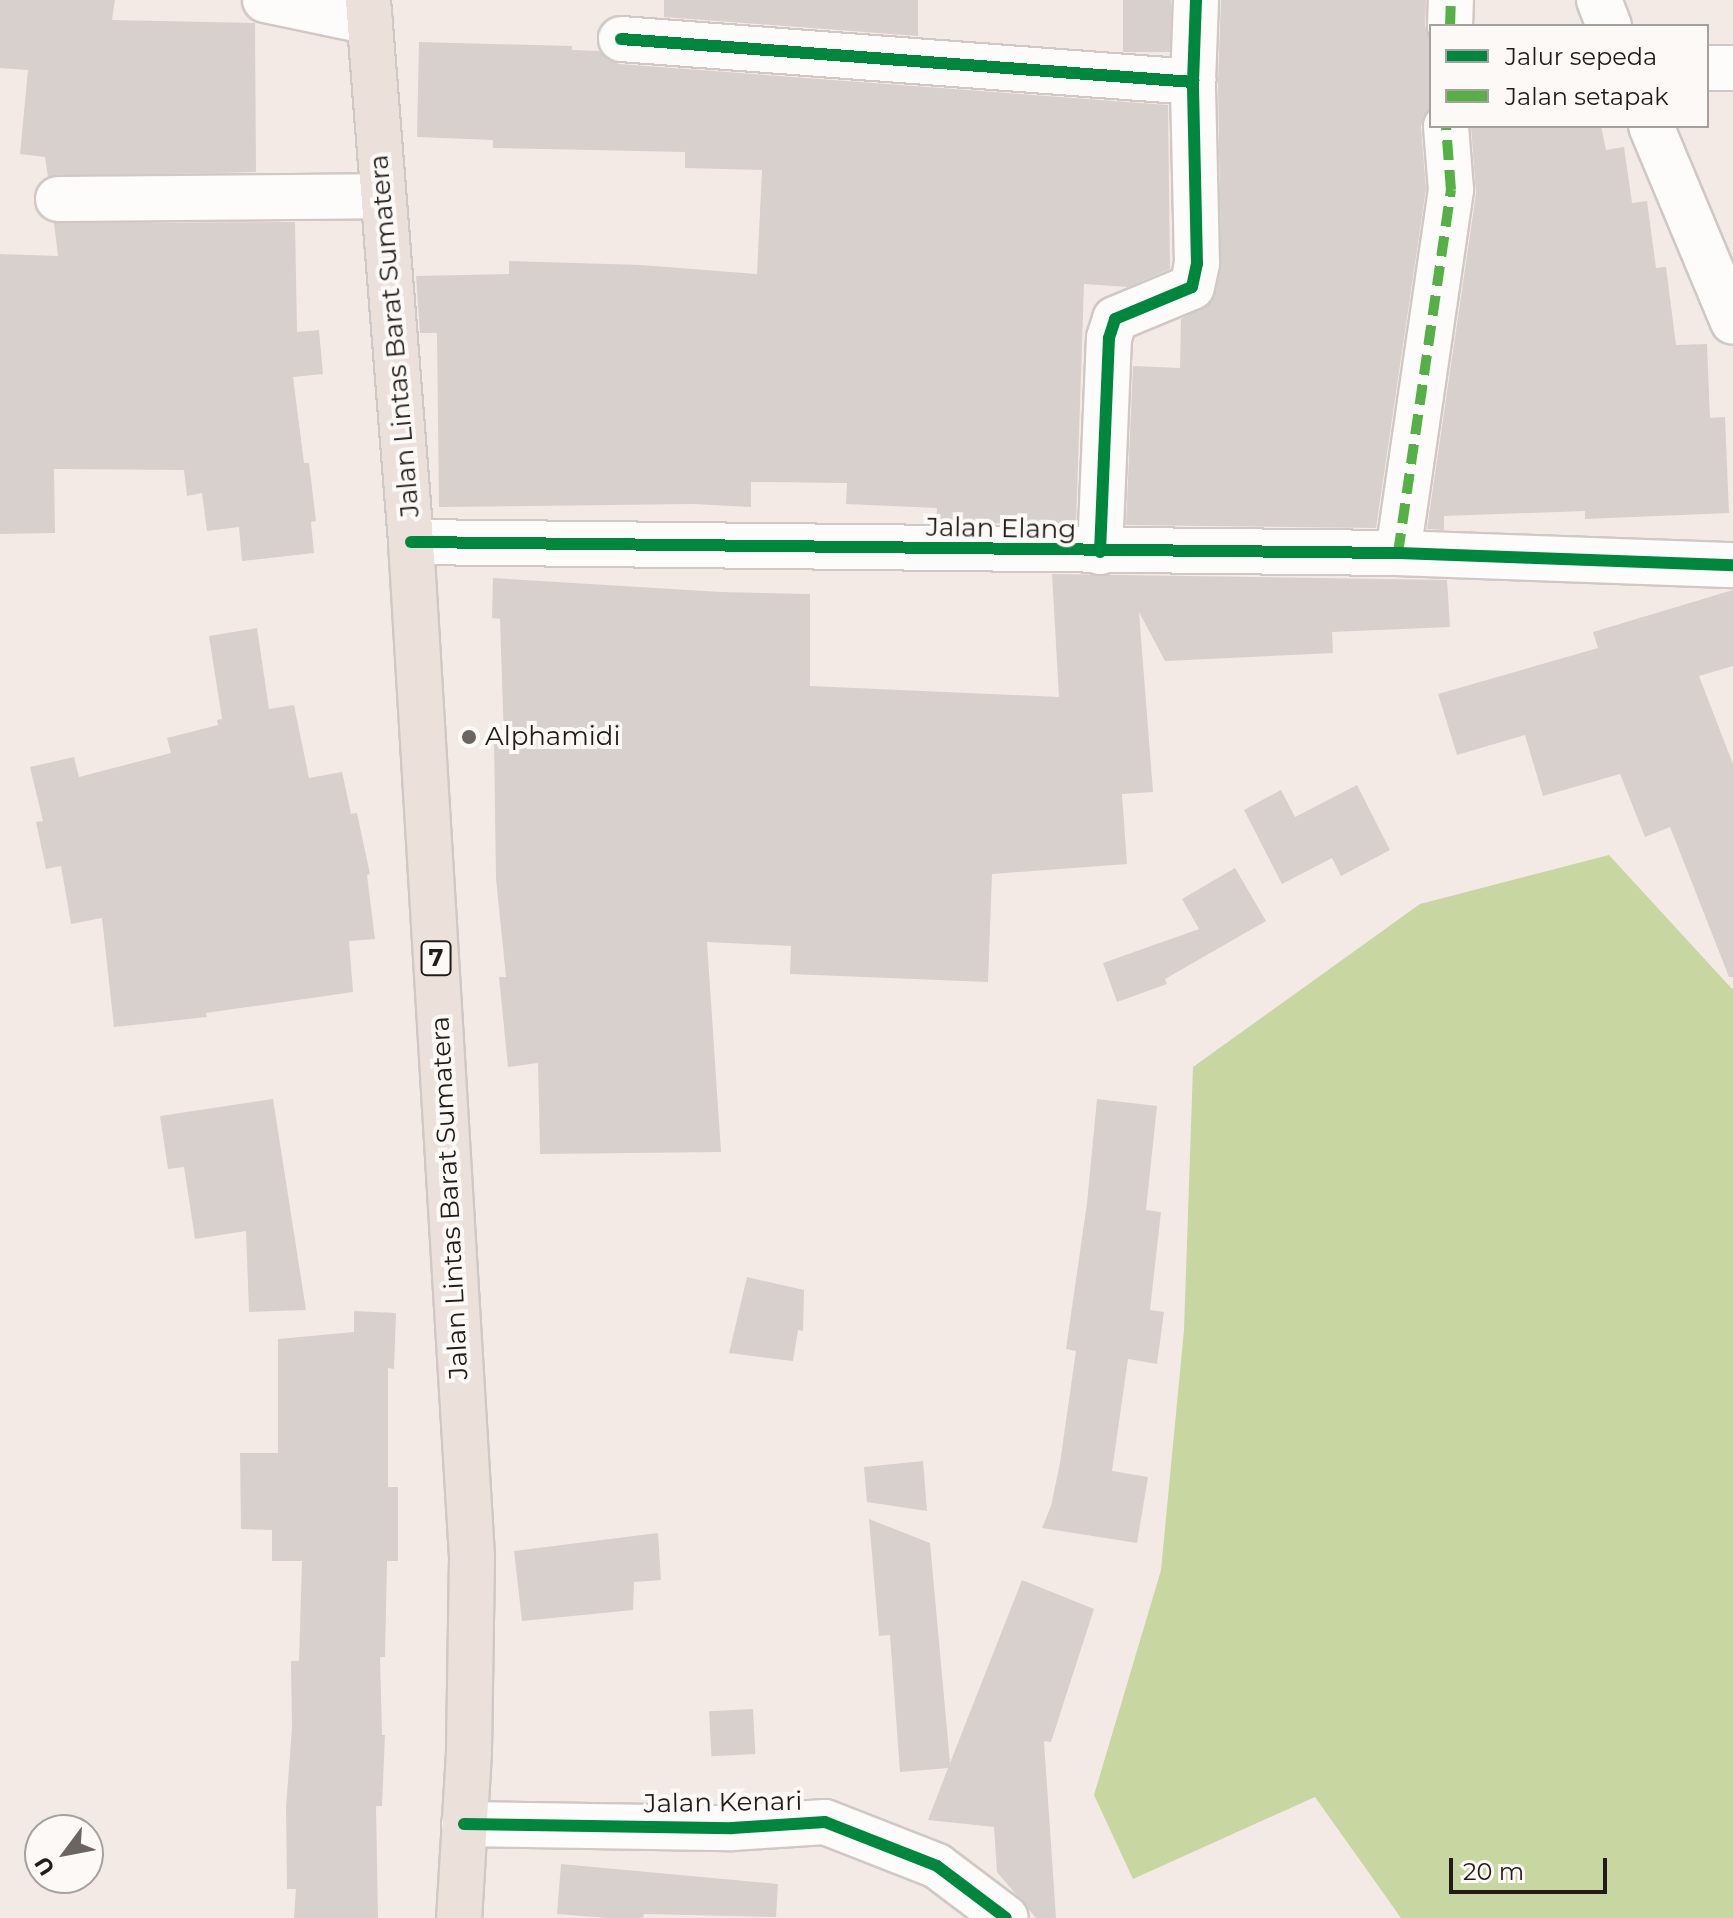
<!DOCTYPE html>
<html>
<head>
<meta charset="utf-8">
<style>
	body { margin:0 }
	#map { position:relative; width:1733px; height:1918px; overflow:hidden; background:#f4eae5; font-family:Montserrat,sans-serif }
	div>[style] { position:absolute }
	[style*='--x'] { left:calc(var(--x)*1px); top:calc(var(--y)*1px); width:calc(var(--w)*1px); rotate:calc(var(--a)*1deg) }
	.forest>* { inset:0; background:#c8d6a1 }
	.building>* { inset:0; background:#d8d0cc; transform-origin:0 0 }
	.roads { filter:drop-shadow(2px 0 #d0c8c4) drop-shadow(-2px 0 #d0c8c4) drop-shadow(0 2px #d0c8c4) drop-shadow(0 -2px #d0c8c4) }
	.minor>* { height:44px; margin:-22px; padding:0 22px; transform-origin:22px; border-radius:22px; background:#fdfcfb }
	.highway>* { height:44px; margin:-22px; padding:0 22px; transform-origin:22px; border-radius:22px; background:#ece1da }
	.quiet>* { height:10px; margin-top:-5px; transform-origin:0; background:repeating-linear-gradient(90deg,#55b145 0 20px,transparent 0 30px) }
	.cycleway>* { height:12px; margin:-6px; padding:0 6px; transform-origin:6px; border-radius:6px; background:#00873e }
	.dots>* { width:22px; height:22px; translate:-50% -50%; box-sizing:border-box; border:4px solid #fdf9f7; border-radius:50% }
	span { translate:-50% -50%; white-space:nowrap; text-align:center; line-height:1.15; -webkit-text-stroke:8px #fdf9f7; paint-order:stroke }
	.shield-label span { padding:2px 6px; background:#fdf9f7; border:2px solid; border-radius:6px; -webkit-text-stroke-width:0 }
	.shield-label { font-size:24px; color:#211c18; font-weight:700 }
	.street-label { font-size:26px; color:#211c18 }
	.poi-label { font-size:26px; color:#211c18 }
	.left { translate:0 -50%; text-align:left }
	.legend { position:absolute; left:1429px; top:24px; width:280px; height:104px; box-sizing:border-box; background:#fdf9f7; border:2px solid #a5a19e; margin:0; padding:10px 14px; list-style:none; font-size:24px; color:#211c18 }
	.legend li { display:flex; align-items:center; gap:16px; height:40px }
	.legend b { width:40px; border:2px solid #a5a19e }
	.north { position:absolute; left:24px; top:1814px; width:80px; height:80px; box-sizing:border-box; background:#fdf9f7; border:2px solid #a5a19e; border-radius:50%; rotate:238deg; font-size:22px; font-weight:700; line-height:32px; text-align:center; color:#211c18 }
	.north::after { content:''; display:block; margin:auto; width:28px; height:36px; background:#6b6460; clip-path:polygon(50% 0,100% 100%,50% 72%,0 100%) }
	.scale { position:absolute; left:1449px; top:1858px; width:158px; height:36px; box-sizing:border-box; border:4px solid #211c18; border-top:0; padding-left:10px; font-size:24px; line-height:28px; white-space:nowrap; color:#211c18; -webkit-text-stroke:6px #fdf9f7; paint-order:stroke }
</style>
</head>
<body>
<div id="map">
	<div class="forest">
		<i style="clip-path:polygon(1609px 855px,1733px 990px,1733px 1918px,1401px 1918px,1315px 1797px,1133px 1879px,1094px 1795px,1161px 1570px,1184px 1330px,1193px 1067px,1420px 904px)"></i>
	</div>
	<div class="building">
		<i style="clip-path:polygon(0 0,115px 0,112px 20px,255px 23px,256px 172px,48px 177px,45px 157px,20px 154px,28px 70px,0 68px)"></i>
		<i style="clip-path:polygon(664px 0,918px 0,918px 36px,664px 17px)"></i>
		<i style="left:1123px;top:0;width:48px;height:52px"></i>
		<i style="clip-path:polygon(1221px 0,1426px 0,1425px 26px,1431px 41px,1431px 106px,1424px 115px,1421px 127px,1426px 189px,1376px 528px,1126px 525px,1133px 366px,1180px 368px,1181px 319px,1212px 302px,1221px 269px,1218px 82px)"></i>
		<i style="clip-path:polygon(419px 42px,572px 46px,572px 50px,599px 51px,608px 60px,619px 64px,1168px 105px,1170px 269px,1128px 287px,1084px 284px,1076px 524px,936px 523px,937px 508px,846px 504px,847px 483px,751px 482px,751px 507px,693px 504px,439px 507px,437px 333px,420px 333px,416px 276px,509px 274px,509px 261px,641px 265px,757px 274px,762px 170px,685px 168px,685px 152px,493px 148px,493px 140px,417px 137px)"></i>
		<i style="clip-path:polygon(1471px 126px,1601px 126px,1606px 150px,1624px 147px,1632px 203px,1647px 201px,1656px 268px,1666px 267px,1676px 345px,1707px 344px,1710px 418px,1725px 417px,1729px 513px,1585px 519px,1585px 511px,1444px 516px,1444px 530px,1427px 529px,1476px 194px)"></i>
		<i style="clip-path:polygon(295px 222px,297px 332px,319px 330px,323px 374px,293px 377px,304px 463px,309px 463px,316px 521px,311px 522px,314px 553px,242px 561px,239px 527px,207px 531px,202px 493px,187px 496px,184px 470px,54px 469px,55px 533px,0 534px,0 254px,58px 256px,54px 223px)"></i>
		<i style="clip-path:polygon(1052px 574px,1447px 580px,1450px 627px,1332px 632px,1333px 653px,1165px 661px,1139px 612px,1153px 792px,1122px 794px,1127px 864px,992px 874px,988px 982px,790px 974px,791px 946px,707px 942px,721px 1152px,540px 1154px,538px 1063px,508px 1067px,499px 977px,506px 977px,496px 879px,494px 740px,504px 740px,500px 619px,492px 618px,493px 578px,721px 592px,810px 594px,810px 686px,1059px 697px)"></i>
		<i style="clip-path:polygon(1733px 590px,1733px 666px,1699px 676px,1733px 764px,1733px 977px,1729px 977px,1670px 827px,1645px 837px,1620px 774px,1543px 796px,1525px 735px,1457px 755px,1438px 694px,1598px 648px,1593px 632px)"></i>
		<i style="clip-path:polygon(257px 628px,269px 709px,294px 705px,309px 778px,342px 772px,351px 814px,357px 813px,370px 874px,367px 875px,375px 939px,349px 941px,353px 992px,206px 1013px,207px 1017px,114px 1027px,102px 918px,71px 924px,61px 866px,46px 869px,36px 822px,43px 821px,30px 767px,74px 757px,79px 777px,171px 753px,167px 738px,218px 725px,217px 720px,222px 719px,209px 636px)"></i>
		<i style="clip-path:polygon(1357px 785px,1390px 850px,1341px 876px,1332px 858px,1282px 884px,1244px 810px,1281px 790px,1295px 817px)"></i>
		<i style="clip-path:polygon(1235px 868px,1266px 921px,1165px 979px,1167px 984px,1117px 1002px,1103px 963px,1199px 929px,1182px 899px)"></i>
		<i style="clip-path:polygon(273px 1099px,306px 1310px,249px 1312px,246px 1231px,195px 1239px,184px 1167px,168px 1169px,160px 1116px)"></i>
		<i style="clip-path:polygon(1097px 1099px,1157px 1106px,1146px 1210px,1161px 1212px,1150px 1310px,1164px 1312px,1157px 1364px,1128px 1359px,1112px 1471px,1148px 1477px,1137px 1543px,1042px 1528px,1051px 1506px,1060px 1463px,1076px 1351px,1066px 1349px,1087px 1203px)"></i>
		<i style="clip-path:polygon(747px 1277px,804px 1290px,803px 1331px,798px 1330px,793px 1361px,729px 1353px)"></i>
		<i style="clip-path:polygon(354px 1311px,396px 1313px,394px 1369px,388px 1368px,388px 1487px,398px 1487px,398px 1561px,387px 1561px,385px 1657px,380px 1657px,382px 1735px,385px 1735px,382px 1806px,376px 1806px,378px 1918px,294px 1918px,296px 1889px,287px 1889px,286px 1807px,292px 1728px,291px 1661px,299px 1661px,302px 1561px,272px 1561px,272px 1530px,241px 1529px,240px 1453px,278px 1453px,278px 1339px,354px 1332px)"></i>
		<i style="clip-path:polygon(923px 1461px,927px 1511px,867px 1502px,864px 1467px)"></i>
		<i style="clip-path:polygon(869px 1519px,930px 1543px,950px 1763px,1022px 1580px,1094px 1609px,1051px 1742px,1044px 1741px,1056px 1918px,1036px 1918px,997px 1872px,994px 1827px,928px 1820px,948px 1768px,900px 1772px,890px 1635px,879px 1636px)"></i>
		<i style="clip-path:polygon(658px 1533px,661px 1580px,634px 1582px,633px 1610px,522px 1621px,514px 1551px)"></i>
		<i style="left:753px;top:1709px;width:45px;height:44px;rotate:87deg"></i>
		<i style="clip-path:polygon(561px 1864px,778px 1884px,776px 1917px,644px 1914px,643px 1918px,608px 1918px,557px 1914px)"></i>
	</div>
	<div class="roads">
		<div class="minor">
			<i style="--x:265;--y:0;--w:107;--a:11.8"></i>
			<i style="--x:1599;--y:0;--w:28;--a:69"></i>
			<i style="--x:1450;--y:26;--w:26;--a:-88"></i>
			<i style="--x:621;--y:39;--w:574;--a:4.3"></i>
			<i style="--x:1707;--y:68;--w:26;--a:0"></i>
			<i style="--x:1651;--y:126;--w:212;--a:67.3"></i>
			<i style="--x:58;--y:199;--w:325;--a:-0.5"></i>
			<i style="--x:411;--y:542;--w:987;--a:0.64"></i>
			<i style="--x:1398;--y:553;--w:335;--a:2.1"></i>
			<i style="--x:1100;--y:552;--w:214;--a:-87.6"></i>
			<i style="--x:1109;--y:338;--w:20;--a:-72"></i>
			<i style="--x:1115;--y:319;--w:83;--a:-22.6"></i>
			<i style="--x:1192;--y:287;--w:24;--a:-78"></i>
			<i style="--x:1197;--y:264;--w:182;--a:-91.3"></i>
			<i style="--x:1193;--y:82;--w:82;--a:-87.9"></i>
			<i style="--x:1398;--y:553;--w:367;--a:-81.7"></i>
			<i style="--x:1451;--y:190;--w:64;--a:-94.5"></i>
			<i style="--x:464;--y:1824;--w:268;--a:0.9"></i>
			<i style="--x:732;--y:1828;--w:93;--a:-3.7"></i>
			<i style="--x:825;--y:1822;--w:120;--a:21.4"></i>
			<i style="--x:937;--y:1866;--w:86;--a:37"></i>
		</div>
		<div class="highway">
			<i style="--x:368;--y:0;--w:544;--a:85.46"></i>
			<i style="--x:411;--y:542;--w:1018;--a:86.56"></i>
			<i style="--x:472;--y:1558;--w:194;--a:90.9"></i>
			<i style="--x:469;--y:1752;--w:166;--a:93.4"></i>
		</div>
	</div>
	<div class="quiet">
		<i style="--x:1450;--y:26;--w:26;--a:-88"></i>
		<i style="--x:1398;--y:553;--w:367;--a:-81.7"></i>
		<i style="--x:1451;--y:190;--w:64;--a:-94.5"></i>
	</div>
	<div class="cycleway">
		<i style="--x:621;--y:39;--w:574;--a:4.3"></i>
		<i style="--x:411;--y:542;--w:987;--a:0.64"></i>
		<i style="--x:1398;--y:553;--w:335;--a:2.1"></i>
		<i style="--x:1100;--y:552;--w:214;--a:-87.6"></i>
		<i style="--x:1109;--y:338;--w:20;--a:-72"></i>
		<i style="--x:1115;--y:319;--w:83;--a:-22.6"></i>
		<i style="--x:1192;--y:287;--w:24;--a:-78"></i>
		<i style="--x:1197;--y:264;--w:182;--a:-91.3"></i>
		<i style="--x:1193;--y:82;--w:82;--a:-87.9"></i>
		<i style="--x:464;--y:1824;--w:268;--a:0.9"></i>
		<i style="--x:732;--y:1828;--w:93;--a:-3.7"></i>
		<i style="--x:825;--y:1822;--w:120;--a:21.4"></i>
		<i style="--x:937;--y:1866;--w:86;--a:37"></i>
	</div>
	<div class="dots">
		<i style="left:469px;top:737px;background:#6b6460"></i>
	</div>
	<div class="shield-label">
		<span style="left:436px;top:958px">7</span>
	</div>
	<div class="street-label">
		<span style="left:395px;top:336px;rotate:-95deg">Jalan Lintas Barat Sumatera</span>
		<span style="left:1001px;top:529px;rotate:1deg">Jalan Elang</span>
		<span style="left:450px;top:1198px;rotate:-93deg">Jalan Lintas Barat Sumatera</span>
		<span style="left:723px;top:1803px;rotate:-1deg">Jalan Kenari</span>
	</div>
	<div class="poi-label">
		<span class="left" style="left:485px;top:737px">Alphamidi</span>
	</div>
	<ul class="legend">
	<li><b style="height:10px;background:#00873e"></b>Jalur sepeda</li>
	<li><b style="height:10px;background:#55b145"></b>Jalan setapak</li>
	</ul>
	<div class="north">U</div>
	<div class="scale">20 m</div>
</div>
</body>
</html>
